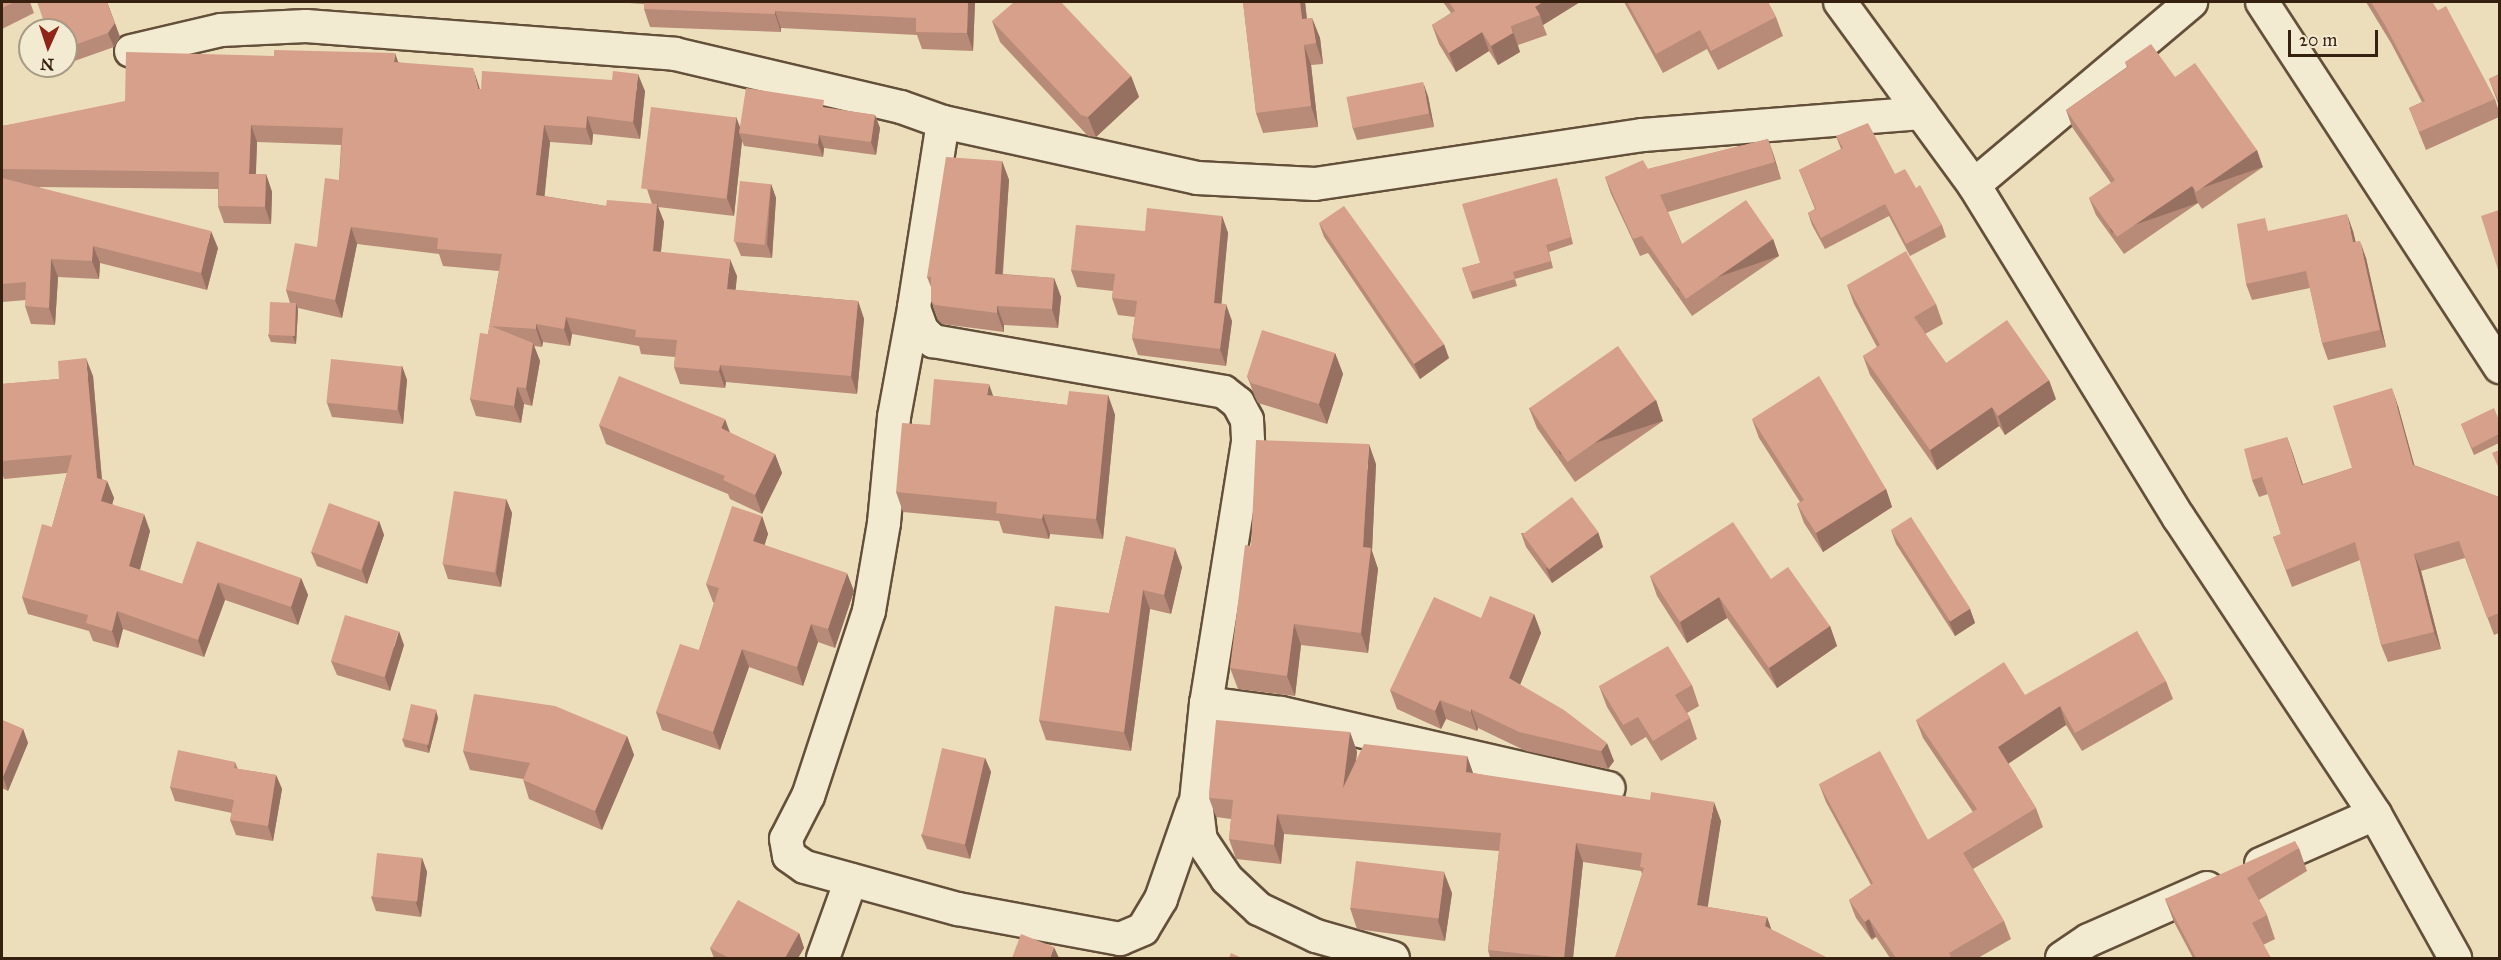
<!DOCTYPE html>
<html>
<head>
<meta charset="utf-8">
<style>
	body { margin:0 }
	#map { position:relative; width:2501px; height:960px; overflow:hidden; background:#ecdeba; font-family:"IM FELL Great Primer",serif }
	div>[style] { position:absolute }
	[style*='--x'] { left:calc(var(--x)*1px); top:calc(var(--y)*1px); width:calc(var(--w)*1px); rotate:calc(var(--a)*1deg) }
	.roads { filter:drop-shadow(2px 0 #64503a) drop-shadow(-2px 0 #64503a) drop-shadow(0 2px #64503a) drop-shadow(0 -2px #64503a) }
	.street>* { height:32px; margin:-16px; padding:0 16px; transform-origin:16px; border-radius:16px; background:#f3ead2 }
	.wall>* { inset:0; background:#b88a78 }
	.shaded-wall>* { inset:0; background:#967061; transform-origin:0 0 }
	.building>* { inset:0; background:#d6a08b; transform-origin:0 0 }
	span { translate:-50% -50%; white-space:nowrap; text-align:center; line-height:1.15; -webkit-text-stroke:5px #f3ead2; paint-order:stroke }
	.frame { position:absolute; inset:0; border:3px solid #36200f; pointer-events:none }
	.north { position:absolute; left:18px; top:18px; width:60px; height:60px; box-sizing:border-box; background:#f3ead2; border:2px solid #a79984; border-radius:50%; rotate:183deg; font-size:16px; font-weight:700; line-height:24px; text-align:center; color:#36200f }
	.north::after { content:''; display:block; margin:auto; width:21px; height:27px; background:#8f2418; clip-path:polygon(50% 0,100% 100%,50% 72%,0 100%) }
	.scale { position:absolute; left:2288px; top:30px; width:90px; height:27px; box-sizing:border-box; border:3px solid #36200f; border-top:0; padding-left:8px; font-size:18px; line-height:21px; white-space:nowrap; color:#36200f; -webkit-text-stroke:4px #f3ead2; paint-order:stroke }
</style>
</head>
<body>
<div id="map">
	<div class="roads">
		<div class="street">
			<i style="--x:1840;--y:2;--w:227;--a:53.8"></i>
			<i style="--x:1974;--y:185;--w:391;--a:58.4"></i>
			<i style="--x:2179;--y:518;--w:355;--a:56.5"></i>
			<i style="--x:2375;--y:814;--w:165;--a:60.9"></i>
			<i style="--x:2262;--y:2;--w:436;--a:56.9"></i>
			<i style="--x:131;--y:51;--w:92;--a:-13.1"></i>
			<i style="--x:221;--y:30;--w:85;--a:-2.7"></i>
			<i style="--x:306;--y:26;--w:370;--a:4.3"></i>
			<i style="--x:675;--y:54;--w:232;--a:13.2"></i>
			<i style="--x:901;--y:107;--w:45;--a:19.7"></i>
			<i style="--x:943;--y:122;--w:260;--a:12.4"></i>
			<i style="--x:1197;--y:178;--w:118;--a:2.9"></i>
			<i style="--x:1315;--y:184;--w:332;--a:-8.5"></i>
			<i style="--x:1643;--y:135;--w:279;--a:-4.5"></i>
			<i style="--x:943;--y:122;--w:188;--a:98.9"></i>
			<i style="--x:914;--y:308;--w:23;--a:70"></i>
			<i style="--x:922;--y:330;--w:16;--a:45"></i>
			<i style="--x:933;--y:341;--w:295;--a:9.9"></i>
			<i style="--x:1224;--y:392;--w:18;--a:38"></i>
			<i style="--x:1238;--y:403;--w:19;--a:62"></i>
			<i style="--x:1247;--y:420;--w:22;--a:87"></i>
			<i style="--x:1248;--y:442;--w:264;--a:99.1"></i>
			<i style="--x:1206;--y:703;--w:99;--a:95.8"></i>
			<i style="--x:1196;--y:801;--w:39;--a:83"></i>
			<i style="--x:1201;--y:840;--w:47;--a:56.3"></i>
			<i style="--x:1227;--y:879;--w:44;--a:43.2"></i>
			<i style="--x:1259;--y:909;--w:63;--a:25.3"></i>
			<i style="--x:1316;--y:936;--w:80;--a:15.9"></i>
			<i style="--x:1974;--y:185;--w:284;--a:-40.1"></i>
			<i style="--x:914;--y:308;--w:111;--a:100.4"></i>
			<i style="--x:894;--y:417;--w:106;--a:95.4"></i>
			<i style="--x:884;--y:523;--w:89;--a:99.7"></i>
			<i style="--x:869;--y:611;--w:195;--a:108.2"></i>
			<i style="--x:808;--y:796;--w:48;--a:117.1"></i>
			<i style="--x:786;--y:839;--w:17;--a:80"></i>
			<i style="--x:789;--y:856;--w:19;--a:35"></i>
			<i style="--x:805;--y:867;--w:159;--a:15.4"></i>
			<i style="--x:958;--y:909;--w:165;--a:10.5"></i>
			<i style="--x:1120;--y:939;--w:25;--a:-23"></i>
			<i style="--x:1143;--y:929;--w:35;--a:-59"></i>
			<i style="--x:1161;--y:899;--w:97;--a:-70.8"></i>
			<i style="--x:1206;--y:703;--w:76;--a:7.6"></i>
			<i style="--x:1281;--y:713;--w:336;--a:12.9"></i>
			<i style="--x:2261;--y:864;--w:124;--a:-23.7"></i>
			<i style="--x:823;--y:958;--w:83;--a:-70.3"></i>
			<i style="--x:2062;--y:958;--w:32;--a:-34"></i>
			<i style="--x:2089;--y:940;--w:129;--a:-23.8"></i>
		</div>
	</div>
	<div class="wall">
		<i style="clip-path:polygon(2px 2px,30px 2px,34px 13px,2px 29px)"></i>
		<i style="clip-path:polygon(107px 2px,120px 37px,114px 47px,66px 64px,66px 30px)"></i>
		<i style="clip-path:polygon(614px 2px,975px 2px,973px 51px,922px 49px,917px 35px,781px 28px,781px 32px,650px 27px,644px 9px,644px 4px)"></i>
		<i style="clip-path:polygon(1243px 2px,1305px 2px,1307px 19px,1312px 18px,1320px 38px,1323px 64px,1311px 65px,1318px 127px,1263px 133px,1256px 113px)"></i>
		<i style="clip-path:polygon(1443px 2px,1580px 2px,1543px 25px,1547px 35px,1518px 45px,1520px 52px,1498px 65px,1489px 51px,1456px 72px,1439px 44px,1432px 25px,1451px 13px)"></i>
		<i style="clip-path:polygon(1624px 2px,1768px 2px,1776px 17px,1783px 36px,1718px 70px,1707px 49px,1663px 73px)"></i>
		<i style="clip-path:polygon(2366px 2px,2432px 2px,2495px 99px,2499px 112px,2499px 117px,2426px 150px,2409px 108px,2422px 102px,2391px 43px)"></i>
		<i style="clip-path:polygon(992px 21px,1131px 76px,1139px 97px,1096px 137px,1088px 136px,1000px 42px)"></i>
		<i style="clip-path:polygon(398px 62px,480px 89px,645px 91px,640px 139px,593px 134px,592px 145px,550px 142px,544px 196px,606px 206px,652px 204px,647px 189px,736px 117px,740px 127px,827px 108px,875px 115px,880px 128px,876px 155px,824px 148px,823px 157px,744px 146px,742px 141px,734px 216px,658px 207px,664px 222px,661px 252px,737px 276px,735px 290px,858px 301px,864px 319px,857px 394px,726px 382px,725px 388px,680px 384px,674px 367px,675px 357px,641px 354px,639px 346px,572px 334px,570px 346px,543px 342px,542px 347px,534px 346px,540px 361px,532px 406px,524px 404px,521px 423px,476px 416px,470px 399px,488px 334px,499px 271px,443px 266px,439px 254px,357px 244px,342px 318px,298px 308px,298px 310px,296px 344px,271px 342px,268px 335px,290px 303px,286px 290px,317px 247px,339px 180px,341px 145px,257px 142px,256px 174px,266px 174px,272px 192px,271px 224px,224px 223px,218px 206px,218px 189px,38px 187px,218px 248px,207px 290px,100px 263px,99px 279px,58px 277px,55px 325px,31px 324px,25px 306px,26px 300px,2px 302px,2px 126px)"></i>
		<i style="clip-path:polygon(2125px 62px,2175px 77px,2263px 167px,2202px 209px,2198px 203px,2124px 254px,2096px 215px,2089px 198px,2111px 183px,2072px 127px,2066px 110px,2127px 67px)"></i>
		<i style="clip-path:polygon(2499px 74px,2499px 106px,2489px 79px)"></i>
		<i style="clip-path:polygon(1428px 96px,1434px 127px,1357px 140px,1352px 126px)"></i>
		<i style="clip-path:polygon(1836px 136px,1895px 174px,1942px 225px,1946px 237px,1910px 256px,1889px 216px,1825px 249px,1812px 225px,1808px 213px,1815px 209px,1799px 170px,1841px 149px)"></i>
		<i style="clip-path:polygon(1768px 139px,1781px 179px,1668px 212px,1682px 244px,1773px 239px,1779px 256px,1692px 316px,1648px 253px,1640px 256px,1611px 194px,1605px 177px,1648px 169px)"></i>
		<i style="clip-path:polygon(1002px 161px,1009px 180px,1003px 274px,1054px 278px,1061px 297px,1058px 328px,1004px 325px,1004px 332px,942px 324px,938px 320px,931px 301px,931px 287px,927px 277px)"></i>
		<i style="clip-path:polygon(771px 184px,776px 198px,772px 258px,741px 256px,735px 242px)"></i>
		<i style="clip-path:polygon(1559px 186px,1573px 244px,1549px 252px,1553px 268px,1515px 279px,1517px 286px,1473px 299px,1462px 268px,1480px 263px)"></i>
		<i style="clip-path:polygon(1222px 216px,1228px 233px,1221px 304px,1232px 321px,1226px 366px,1138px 355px,1132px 338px,1135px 317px,1118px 315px,1112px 298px,1113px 291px,1077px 287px,1071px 270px,1145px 231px)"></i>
		<i style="clip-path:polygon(1319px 223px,1449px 358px,1420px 379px,1324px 237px)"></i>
		<i style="clip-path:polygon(2270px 231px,2353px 231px,2355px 242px,2366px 258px,2386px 347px,2328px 360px,2322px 343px,2310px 288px,2252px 300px,2246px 284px)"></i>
		<i style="clip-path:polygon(1847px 285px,1936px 304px,1943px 324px,1925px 334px,1946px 363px,2056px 399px,2005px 435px,1999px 426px,1937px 470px,1870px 375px,1863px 356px,1877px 347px,1854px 304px)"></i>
		<i style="clip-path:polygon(1335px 353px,1343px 374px,1327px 424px,1258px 403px,1255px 397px,1247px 376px)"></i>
		<i style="clip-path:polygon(402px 366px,407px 380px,403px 424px,332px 417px,327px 403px)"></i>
		<i style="clip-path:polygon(93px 376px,102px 479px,107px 481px,114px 498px,112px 504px,150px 531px,140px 570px,182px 584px,301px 578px,308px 595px,298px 625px,225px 600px,204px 657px,123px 629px,118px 648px,93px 641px,89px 631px,28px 614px,22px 597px,52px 527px,67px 473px,4px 479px,2px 472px,2px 384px)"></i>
		<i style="clip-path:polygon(1108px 395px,1115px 415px,1103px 539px,1050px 534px,1049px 539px,1003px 533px,999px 521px,903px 512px,896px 492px,993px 396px,1067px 405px)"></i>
		<i style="clip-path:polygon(1656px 400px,1663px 421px,1575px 482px,1537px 428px,1529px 408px)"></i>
		<i style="clip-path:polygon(2398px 406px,2414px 465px,2499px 497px,2499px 633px,2494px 635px,2465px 558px,2421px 571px,2441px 649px,2388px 662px,2381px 645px,2360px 560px,2292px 587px,2273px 537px,2281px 534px,2268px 494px,2259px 497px,2252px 480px,2287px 437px,2303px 484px,2352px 468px)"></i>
		<i style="clip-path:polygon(1752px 419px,1886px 489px,1892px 507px,1823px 552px,1804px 523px,1797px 504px,1800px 502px,1759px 438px)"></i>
		<i style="clip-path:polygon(2499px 420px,2499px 443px,2474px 455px,2461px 424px)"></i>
		<i style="clip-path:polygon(599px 425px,730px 433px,775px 454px,782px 473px,762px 514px,730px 499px,728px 494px,606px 444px)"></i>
		<i style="clip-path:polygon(1376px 464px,1372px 551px,1378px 569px,1368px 653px,1301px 645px,1295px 696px,1238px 689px,1230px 668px,1251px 546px)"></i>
		<i style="clip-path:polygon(506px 499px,512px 513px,501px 587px,448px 579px,443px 564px)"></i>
		<i style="clip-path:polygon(762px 516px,768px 534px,764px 545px,854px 591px,835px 648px,818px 642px,803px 686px,749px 667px,720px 750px,662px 730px,656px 712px,699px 650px,714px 603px,713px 602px,706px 584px)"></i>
		<i style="clip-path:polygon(379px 521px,384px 535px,367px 584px,317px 566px,311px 552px)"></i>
		<i style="clip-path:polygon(1891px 530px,1970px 609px,1975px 623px,1955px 636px,1896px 544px)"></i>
		<i style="clip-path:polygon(1598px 532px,1603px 547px,1552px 583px,1526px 547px,1521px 533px)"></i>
		<i style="clip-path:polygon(1126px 536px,1182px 567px,1171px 614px,1150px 609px,1131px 751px,1046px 740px,1039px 720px,1109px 613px)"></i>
		<i style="clip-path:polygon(1650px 576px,1771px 579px,1830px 626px,1837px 646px,1777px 688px,1727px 618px,1687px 643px,1657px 596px)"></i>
		<i style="clip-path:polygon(1534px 614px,1541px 633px,1520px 685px,1614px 761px,1608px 769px,1526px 751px,1478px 728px,1477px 731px,1446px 719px,1441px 729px,1397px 709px,1390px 690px,1481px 618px)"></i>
		<i style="clip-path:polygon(404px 645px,390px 691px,337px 675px,331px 661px)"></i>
		<i style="clip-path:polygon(2166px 681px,2173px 699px,2082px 751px,2066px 725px,2008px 763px,2036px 808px,2043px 827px,1973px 869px,2004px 921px,2011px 939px,1978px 958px,1890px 958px,1876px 937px,1872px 940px,1856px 918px,1849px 900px,1871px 885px,1826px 802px,1819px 784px,1928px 840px,1973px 812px,1923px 738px,1916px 720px,2025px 695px)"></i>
		<i style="clip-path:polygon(1692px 685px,1699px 706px,1687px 713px,1690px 718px,1697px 739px,1661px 761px,1646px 737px,1631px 746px,1607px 707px,1599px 686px)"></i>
		<i style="clip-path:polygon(438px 718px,429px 753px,405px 747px,402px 739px)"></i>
		<i style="clip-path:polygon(2px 720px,23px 729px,28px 743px,8px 791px,2px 788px)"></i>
		<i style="clip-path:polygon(1350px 732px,1357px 752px,1356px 761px,1467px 756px,1473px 773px,1721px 821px,1707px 907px,1767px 917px,1771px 929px,1615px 958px,1642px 874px,1641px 871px,1583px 862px,1573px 958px,1490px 958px,1488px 950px,1499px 851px,1284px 834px,1281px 864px,1236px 859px,1229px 839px,1231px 819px,1216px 817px,1209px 798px)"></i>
		<i style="clip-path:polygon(627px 736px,634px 755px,602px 830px,529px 799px,523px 779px,470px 770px,463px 751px)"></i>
		<i style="clip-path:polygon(985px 758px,991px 772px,970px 859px,927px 849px,921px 835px)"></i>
		<i style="clip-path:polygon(235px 762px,238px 769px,276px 775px,282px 789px,273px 841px,236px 835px,230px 820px,232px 813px,175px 801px,170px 787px)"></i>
		<i style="clip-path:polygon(2299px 848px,2307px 871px,2259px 900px,2267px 915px,2275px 939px,2263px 945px,2271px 958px,2193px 958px,2174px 922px,2165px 899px)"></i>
		<i style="clip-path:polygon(422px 858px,427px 872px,421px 917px,376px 911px,371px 897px)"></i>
		<i style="clip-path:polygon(1452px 893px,1445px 941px,1357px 929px,1350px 908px)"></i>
		<i style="clip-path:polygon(799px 933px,804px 948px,798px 958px,714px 958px,710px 948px)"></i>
	</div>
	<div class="shaded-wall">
		<i style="clip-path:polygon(107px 2px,120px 37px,114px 47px,108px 33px)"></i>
		<i style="clip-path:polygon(968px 2px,975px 2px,973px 51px,967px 33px)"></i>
		<i style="clip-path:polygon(1300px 2px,1305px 2px,1309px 40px,1302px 19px)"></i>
		<i style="clip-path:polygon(1543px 2px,1580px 2px,1543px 25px,1540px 15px,1535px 7px)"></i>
		<i style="clip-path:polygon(775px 11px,781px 28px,781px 32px,775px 14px)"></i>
		<i style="clip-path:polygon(1312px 18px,1320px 38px,1323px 64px,1316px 43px)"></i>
		<i style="clip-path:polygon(1511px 26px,1520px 52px,1498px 65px,1491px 46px)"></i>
		<i style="clip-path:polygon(1482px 32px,1489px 51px,1456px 72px,1449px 53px)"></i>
		<i style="clip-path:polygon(1304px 45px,1311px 65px,1318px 127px,1311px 106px)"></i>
		<i style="clip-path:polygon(395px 53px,401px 70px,394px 62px)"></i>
		<i style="clip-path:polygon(473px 68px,479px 86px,484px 107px,478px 89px)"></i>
		<i style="clip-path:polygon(638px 74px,645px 91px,640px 139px,633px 122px)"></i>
		<i style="clip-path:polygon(1131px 76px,1139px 97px,1096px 137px,1088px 117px)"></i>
		<i style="clip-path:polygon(1423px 82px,1428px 96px,1434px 127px,1429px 113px)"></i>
		<i style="clip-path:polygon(875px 115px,880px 128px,876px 155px,871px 142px)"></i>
		<i style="clip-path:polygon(587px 116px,593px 134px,592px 145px,586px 128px)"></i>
		<i style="clip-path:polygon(736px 117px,742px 133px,739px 133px,742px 141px,734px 216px,727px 198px)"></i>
		<i style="clip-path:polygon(251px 125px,257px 142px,255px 191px,249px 174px)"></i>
		<i style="clip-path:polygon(544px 125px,550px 142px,543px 212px,536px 195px)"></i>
		<i style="clip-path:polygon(819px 135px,824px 148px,823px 157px,818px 144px)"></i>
		<i style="clip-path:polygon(1768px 139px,1774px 156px,1781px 179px,1775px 162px)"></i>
		<i style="left:2257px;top:150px;width:18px;height:74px;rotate:71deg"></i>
		<i style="clip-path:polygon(1002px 161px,1009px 180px,1001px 293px,995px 274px)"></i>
		<i style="clip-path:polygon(266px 174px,272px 192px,271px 224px,265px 207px)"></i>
		<i style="clip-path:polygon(771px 184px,776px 198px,772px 258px,767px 244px)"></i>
		<i style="left:2192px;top:186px;width:18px;height:91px;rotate:71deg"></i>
		<i style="clip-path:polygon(657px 204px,664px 222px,659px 269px,653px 251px)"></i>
		<i style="clip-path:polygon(2347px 214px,2353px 231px,2360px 259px,2353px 242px)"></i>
		<i style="clip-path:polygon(1222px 216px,1228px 233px,1220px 320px,1214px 303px)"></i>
		<i style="clip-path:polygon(351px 227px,357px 244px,342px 318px,335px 300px)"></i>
		<i style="clip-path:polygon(211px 231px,218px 248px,207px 290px,201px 273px)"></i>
		<i style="left:1773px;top:239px;width:18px;height:106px;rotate:71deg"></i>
		<i style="clip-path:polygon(2360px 241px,2366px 258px,2386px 347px,2380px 330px)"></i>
		<i style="clip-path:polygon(93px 246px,100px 263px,99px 279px,92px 261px)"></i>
		<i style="clip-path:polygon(51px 259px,58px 277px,55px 325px,49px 308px)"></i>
		<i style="clip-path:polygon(730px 259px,737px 276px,734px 307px,727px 289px)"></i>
		<i style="clip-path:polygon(1054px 278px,1061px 297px,1058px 328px,1052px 309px)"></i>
		<i style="clip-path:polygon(858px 301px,864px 319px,857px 394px,851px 376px)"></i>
		<i style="clip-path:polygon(296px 303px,298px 310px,296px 344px,293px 337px)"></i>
		<i style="clip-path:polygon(1226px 304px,1232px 321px,1226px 366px,1220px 349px)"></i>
		<i style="clip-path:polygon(997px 306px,1004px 325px,1004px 332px,997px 313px)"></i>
		<i style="clip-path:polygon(566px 317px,572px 334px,570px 346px,564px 329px)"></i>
		<i style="clip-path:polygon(536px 324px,543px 342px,542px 347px,536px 329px)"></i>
		<i style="clip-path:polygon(533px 343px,540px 361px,532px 406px,526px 388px)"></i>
		<i style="clip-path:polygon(1444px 344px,1449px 358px,1420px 379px,1414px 364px)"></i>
		<i style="clip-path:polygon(1335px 353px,1343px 374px,1327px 424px,1319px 404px)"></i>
		<i style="clip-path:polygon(86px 358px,93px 376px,103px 494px,107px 481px,114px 498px,108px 519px,101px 501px,97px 478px)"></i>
		<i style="clip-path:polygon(720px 365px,726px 382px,725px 388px,719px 371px)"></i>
		<i style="clip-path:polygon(402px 366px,407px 380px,403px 424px,398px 409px)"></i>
		<i style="clip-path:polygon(2049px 380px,2056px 399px,2005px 435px,1998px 416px)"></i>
		<i style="clip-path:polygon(989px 384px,996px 404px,987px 395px)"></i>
		<i style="clip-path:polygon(517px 387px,524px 404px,521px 423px,514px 406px)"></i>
		<i style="clip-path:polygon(2392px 388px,2398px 406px,2419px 482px,2413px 465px)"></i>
		<i style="clip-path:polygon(1108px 395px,1115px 415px,1103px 539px,1096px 519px)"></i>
		<i style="left:1656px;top:400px;width:22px;height:108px;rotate:72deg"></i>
		<i style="clip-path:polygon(1992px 407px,1999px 426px,1937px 470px,1930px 450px)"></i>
		<i style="clip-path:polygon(725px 419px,732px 438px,721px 428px)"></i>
		<i style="clip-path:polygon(2287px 437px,2293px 454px,2308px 502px,2302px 485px)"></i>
		<i style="clip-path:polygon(1369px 444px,1376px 464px,1372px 551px,1378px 569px,1368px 653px,1361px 633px,1363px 547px)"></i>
		<i style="clip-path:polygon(775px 454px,782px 473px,762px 514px,755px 495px)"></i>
		<i style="clip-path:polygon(1886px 489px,1892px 507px,1823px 552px,1816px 533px)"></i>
		<i style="clip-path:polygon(506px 499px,512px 513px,501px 587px,496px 573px)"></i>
		<i style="clip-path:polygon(144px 514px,150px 531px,136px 584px,129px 566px)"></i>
		<i style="clip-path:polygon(1043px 514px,1050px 534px,1049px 539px,1042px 519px)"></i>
		<i style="clip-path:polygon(762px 516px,768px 534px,760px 560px,753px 541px)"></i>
		<i style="clip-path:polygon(379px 521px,384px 535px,367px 584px,362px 570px)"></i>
		<i style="clip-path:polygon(1598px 532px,1603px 547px,1552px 583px,1546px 568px)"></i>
		<i style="clip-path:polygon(1175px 548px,1182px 567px,1171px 614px,1164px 595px)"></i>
		<i style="clip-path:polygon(2414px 554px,2421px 571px,2441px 649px,2434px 632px)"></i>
		<i style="clip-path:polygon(847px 573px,854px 591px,835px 648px,828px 629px)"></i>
		<i style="clip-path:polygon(301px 578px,308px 595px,298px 625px,291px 607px)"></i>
		<i style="clip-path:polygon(218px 582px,225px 600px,204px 657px,198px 640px)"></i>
		<i style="clip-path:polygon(1143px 590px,1150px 609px,1131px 751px,1124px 732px)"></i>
		<i style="clip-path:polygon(1719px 597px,1727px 618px,1687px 643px,1680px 622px)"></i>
		<i style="clip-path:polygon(1970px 609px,1975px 623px,1955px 636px,1949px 621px)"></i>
		<i style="clip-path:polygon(117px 611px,123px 629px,118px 648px,112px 631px)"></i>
		<i style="clip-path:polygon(1534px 614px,1541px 633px,1515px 697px,1509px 678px)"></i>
		<i style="clip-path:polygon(811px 624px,818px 642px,803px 686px,797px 667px)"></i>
		<i style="clip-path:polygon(1294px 624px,1301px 645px,1295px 696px,1287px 676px)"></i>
		<i style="clip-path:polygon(1830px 626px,1837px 646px,1777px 688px,1769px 668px)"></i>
		<i style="clip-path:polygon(399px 631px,404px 645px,390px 691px,385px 677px)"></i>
		<i style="clip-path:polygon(742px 649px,749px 667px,720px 750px,713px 732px)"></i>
		<i style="clip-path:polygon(1440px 700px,1446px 719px,1441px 729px,1435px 711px)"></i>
		<i style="clip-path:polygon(2060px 706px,2066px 725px,2005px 766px,1998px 747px)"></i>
		<i style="clip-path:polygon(1471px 709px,1478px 728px,1477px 731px,1471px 712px)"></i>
		<i style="clip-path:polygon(436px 710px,438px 718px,429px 753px,427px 746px)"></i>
		<i style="clip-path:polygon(23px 729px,28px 743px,8px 791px,3px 777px)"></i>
		<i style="clip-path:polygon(1350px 732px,1357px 752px,1350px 807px,1343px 788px)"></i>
		<i style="clip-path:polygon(627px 736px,634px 755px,602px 830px,595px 811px)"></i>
		<i style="clip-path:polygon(1607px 743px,1614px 761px,1608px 769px,1601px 751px)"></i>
		<i style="clip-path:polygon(1467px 756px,1474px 776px,1466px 772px)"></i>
		<i style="clip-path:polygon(985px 758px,991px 772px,970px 859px,965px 845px)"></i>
		<i style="clip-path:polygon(276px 775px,282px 789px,273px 841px,268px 826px)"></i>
		<i style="clip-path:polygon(1714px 802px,1721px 821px,1705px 925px,1697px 905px)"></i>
		<i style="clip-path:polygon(1277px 814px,1284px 834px,1281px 864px,1274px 845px)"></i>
		<i style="clip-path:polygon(1576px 843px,1583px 862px,1573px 958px,1564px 958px)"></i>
		<i style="clip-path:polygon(422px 858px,427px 872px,421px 917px,416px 903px)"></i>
		<i style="clip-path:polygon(1444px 872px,1452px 893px,1445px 941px,1438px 921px)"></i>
		<i style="clip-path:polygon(1767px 917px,1774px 937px,1765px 926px)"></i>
		<i style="left:1869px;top:919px;width:19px;height:5px;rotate:69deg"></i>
		<i style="clip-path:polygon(799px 933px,804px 948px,798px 958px,785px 958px)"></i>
		<i style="clip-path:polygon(1054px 947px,1059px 958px,1050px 958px)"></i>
	</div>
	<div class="building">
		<i style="clip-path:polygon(2px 2px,15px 2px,2px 8px)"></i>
		<i style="clip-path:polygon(37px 2px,107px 2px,115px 23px,108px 33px,66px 48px,66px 30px,47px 30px)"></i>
		<i style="clip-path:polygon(644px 2px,968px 2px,967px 33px,916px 32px,916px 18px,775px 11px,775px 14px,644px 9px)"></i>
		<i style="clip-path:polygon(1014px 2px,1061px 2px,1131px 76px,1088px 117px,1081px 115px,992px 21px)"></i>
		<i style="clip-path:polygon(1243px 2px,1300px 2px,1302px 19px,1312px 18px,1316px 43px,1304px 45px,1311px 106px,1256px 113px)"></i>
		<i style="clip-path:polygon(1449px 2px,1543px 2px,1535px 7px,1540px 15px,1511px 26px,1513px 33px,1491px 46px,1482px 32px,1449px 53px,1432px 25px,1455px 11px)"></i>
		<i style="clip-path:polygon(1627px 2px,1768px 2px,1776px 17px,1711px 51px,1700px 30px,1656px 54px)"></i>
		<i style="clip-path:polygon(2371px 2px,2432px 2px,2437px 11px,2446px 6px,2495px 99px,2419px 132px,2409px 108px,2425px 101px,2385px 25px)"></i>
		<i style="clip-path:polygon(2151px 44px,2175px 77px,2195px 63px,2257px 150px,2196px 192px,2192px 186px,2117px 237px,2089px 198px,2115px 180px,2066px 110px,2128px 67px,2125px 62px)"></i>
		<i style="clip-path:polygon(274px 50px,395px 53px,394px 62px,473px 68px,478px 89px,481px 89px,482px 71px,612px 80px,613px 71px,638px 74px,633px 122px,587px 116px,586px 128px,544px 125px,536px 195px,606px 206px,607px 200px,657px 204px,653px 251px,730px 259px,727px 289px,858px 301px,851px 376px,720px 365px,719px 371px,674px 367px,677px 340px,635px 337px,636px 330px,566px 317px,564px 329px,536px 324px,536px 329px,491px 326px,533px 343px,526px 388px,517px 387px,514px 406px,470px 399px,480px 333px,488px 334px,502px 254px,437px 249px,438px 238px,351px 227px,335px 300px,286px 290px,295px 243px,317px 247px,325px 178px,339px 180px,343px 128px,251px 125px,249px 174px,266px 174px,265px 207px,218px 206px,219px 172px,2px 169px,2px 126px,125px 101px,126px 52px,274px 56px)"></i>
		<i style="clip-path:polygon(2499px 74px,2499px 102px,2489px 79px)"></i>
		<i style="left:1423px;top:82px;width:32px;height:78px;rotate:79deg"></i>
		<i style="clip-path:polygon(746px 88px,824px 100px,823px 107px,875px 115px,871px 142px,819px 135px,818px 144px,739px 133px)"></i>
		<i style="left:651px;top:107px;width:86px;height:82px;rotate:7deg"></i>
		<i style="clip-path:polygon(1868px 123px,1895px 174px,1905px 169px,1916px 188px,1920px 185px,1942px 225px,1906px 244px,1885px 204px,1821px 238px,1808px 213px,1816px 209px,1799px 170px,1843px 148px,1836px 136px)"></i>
		<i style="clip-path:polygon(1768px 139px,1775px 162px,1660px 195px,1682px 244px,1746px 200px,1773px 239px,1686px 299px,1642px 236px,1633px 239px,1605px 177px,1643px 160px,1648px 169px)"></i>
		<i style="clip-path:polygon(946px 157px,1002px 161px,995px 274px,1054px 278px,1052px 309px,997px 306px,997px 313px,935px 305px,931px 301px,931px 277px,927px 277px)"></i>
		<i style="clip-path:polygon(2px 178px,211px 231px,201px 273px,93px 246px,92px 261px,51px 259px,49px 308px,25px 306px,26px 282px,2px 284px)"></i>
		<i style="clip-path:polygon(1557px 178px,1571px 237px,1546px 245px,1551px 261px,1513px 272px,1515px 279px,1470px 292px,1462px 268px,1480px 263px,1462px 204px)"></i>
		<i style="left:740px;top:181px;width:31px;height:61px;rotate:6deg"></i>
		<i style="clip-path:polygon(1344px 206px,1444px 344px,1414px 364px,1319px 223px)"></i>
		<i style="clip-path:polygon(1147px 208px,1222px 216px,1214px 303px,1226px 304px,1220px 349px,1132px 338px,1137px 301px,1112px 298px,1115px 274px,1071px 270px,1076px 225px,1145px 231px)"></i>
		<i style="clip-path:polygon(2499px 210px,2499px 273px,2481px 216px)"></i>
		<i style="clip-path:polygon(2347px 214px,2353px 242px,2360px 241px,2380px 330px,2322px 343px,2306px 271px,2246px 284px,2237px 224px,2265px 218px,2268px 231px)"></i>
		<i style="clip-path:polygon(1906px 251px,1936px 304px,1914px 317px,1946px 363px,2007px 320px,2049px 380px,1998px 416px,1992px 407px,1930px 450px,1863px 356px,1880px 345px,1847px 285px)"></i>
		<i style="left:270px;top:302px;width:26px;height:33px;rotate:2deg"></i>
		<i style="clip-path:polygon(1262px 330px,1335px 353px,1319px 404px,1251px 383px,1247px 376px)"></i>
		<i style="left:1618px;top:346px;width:66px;height:108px;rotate:55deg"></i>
		<i style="clip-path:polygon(86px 358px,97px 478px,107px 481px,101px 501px,144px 514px,129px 566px,182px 584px,197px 541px,301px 578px,291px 607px,218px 582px,198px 640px,117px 611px,112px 631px,86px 623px,88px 615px,22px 597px,42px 524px,52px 527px,72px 455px,2px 461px,2px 384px,59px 379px,58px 361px)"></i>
		<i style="left:331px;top:359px;width:71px;height:44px;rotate:6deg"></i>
		<i style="clip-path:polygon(619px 376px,725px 419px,721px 428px,775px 454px,755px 495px,723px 480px,725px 476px,599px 425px)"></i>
		<i style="clip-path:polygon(1819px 376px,1886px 489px,1816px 533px,1797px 504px,1804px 500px,1752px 419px)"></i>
		<i style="clip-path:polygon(934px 379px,989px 384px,987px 395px,1067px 405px,1069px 391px,1108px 395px,1096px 519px,1043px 514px,1042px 519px,996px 513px,997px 502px,896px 492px,902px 423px,930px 425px)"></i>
		<i style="clip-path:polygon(2392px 388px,2413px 465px,2499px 497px,2499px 613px,2487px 618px,2459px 541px,2414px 554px,2434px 632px,2381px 645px,2355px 542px,2286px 570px,2273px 537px,2281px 534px,2262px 477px,2252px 480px,2244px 449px,2287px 437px,2302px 485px,2352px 468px,2333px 406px)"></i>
		<i style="clip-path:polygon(2494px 408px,2499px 420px,2499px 434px,2472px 448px,2461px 424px)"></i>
		<i style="clip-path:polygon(1256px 440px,1369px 444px,1363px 547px,1371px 548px,1361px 633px,1294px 624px,1287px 676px,1230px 668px,1245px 545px,1251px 546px)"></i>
		<i style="clip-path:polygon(2499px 450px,2499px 469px,2492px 453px)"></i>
		<i style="left:454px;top:491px;width:53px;height:74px;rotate:9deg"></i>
		<i style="left:1572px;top:497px;width:44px;height:62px;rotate:53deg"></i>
		<i style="left:329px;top:503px;width:53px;height:52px;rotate:20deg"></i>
		<i style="clip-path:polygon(732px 506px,762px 516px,753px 541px,847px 573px,828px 629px,811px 624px,797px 667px,742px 649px,713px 732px,656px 712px,680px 644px,699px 650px,719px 588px,706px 584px)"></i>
		<i style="left:1911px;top:517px;width:109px;height:24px;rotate:57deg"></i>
		<i style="clip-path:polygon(1733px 522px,1771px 579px,1788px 567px,1830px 626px,1769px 668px,1719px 597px,1680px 622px,1650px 576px)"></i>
		<i style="clip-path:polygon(1126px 536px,1175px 548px,1164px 595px,1143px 590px,1124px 732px,1039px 720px,1055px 606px,1109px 613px)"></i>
		<i style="clip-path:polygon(1490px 596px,1534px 614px,1509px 678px,1564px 710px,1607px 743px,1601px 751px,1519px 732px,1471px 709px,1471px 712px,1440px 700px,1435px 711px,1390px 690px,1434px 597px,1481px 618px)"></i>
		<i style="left:345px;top:615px;width:56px;height:48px;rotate:17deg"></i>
		<i style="clip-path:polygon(2137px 631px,2166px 681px,2075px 733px,2060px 706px,1998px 747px,2036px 808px,1963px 853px,2004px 921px,1949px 953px,1951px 956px,1947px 958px,1896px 958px,1869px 919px,1865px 922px,1849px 900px,1873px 883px,1819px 784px,1880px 751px,1928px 840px,1977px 809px,1916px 720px,2004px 662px,2025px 695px)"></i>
		<i style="clip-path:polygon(1668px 646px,1692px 685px,1675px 695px,1690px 718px,1653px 741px,1638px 717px,1623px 725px,1599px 686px)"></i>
		<i style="clip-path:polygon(474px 694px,555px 706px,627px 736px,595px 811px,523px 780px,530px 763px,463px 751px)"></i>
		<i style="left:411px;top:704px;width:26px;height:36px;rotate:13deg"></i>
		<i style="clip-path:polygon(2px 720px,23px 729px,3px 777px,2px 776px)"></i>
		<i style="clip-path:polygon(1216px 720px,1350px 732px,1343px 788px,1364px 744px,1467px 756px,1466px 772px,1650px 800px,1651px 792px,1714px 802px,1697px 905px,1767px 917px,1765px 926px,1828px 958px,1615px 958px,1644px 868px,1640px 867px,1642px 853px,1576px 843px,1564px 958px,1488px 950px,1501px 833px,1277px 814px,1274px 845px,1229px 839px,1233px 800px,1209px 798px,1209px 793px)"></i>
		<i style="left:942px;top:748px;width:44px;height:89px;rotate:13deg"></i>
		<i style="clip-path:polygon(178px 750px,235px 762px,234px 768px,276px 775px,268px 826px,230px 820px,234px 800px,170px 787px)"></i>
		<i style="clip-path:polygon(2295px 841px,2299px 848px,2247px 878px,2267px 915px,2252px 923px,2271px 958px,2196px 958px,2165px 899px)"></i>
		<i style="left:377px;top:853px;width:45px;height:44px;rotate:6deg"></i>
		<i style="left:1356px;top:861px;width:89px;height:47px;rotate:7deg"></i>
		<i style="clip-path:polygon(738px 900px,799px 933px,785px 958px,729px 958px,710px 948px)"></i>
		<i style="clip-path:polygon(1021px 934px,1054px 947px,1050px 958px,1012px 958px)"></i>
		<i style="clip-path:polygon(1231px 953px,1242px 958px,1229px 958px)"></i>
	</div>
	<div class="frame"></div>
	<div class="north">N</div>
	<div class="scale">20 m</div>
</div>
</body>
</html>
